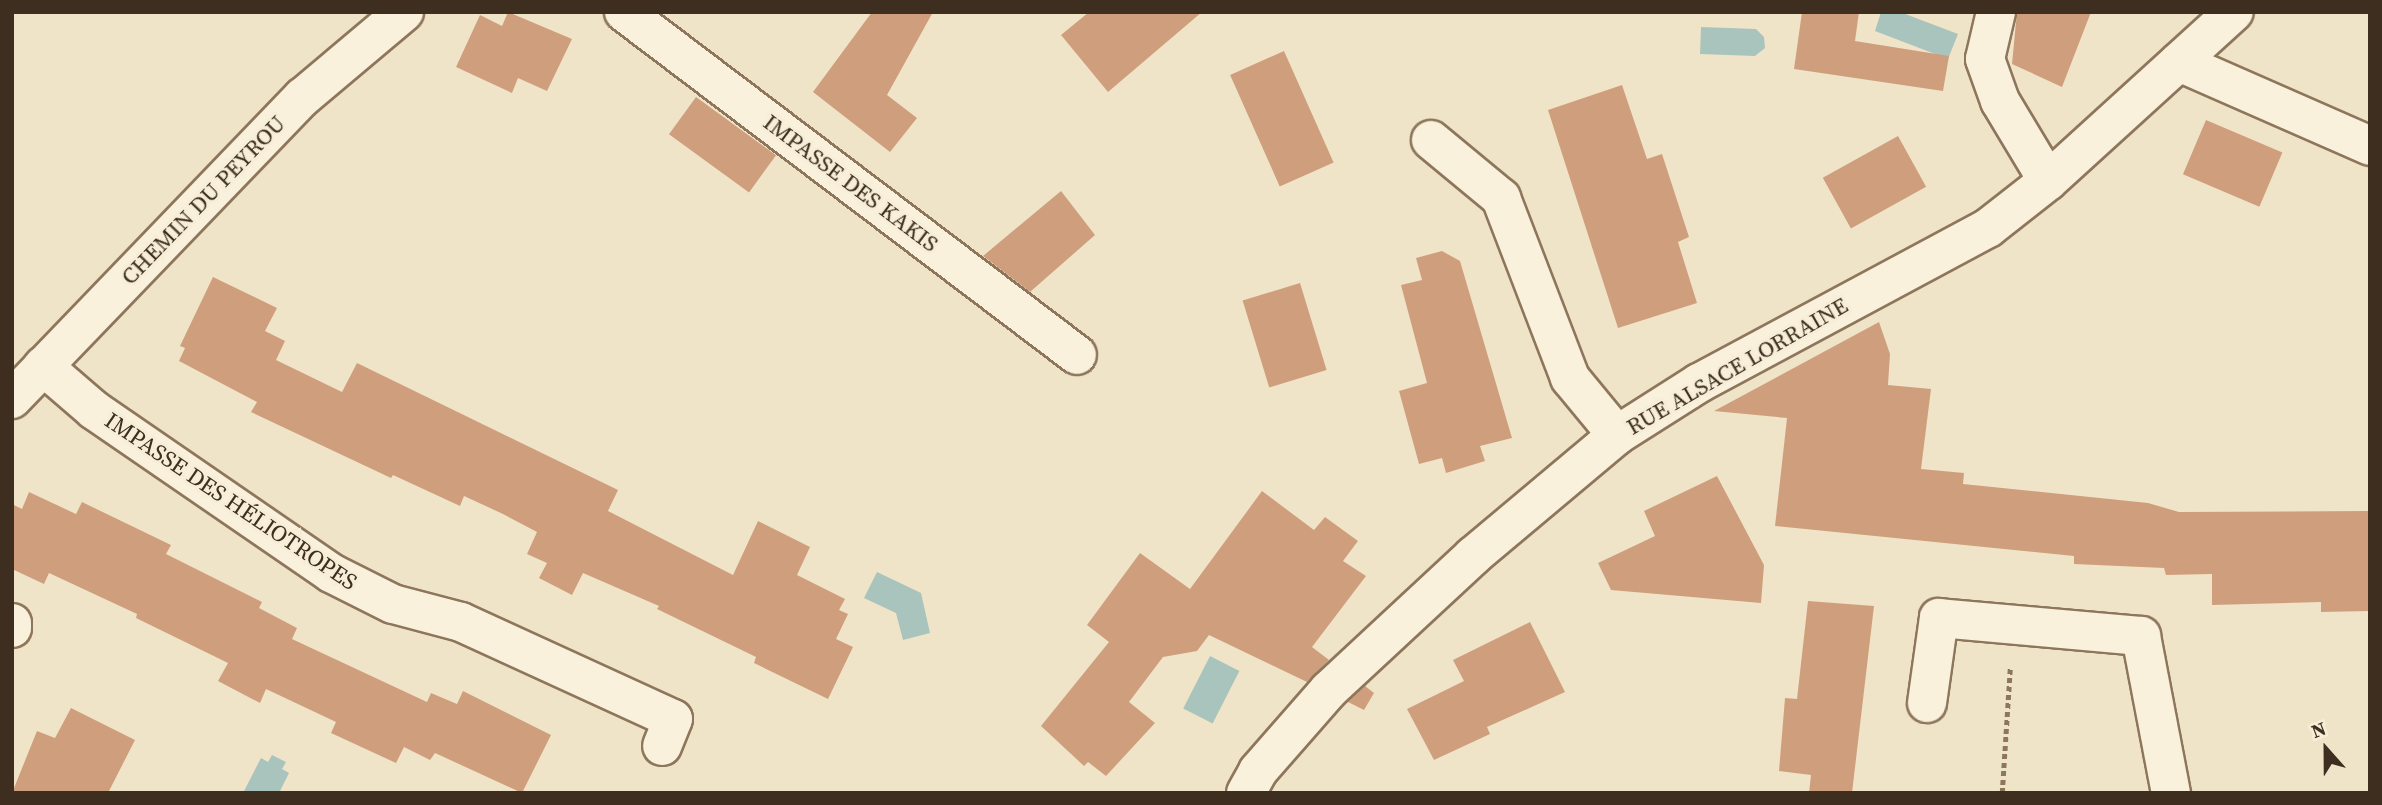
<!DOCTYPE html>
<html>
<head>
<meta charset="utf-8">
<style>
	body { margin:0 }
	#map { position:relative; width:2382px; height:805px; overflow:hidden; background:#f0e4c8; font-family:"Source Serif 4",serif }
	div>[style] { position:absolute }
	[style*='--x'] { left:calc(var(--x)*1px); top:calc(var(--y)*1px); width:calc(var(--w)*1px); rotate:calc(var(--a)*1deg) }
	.water>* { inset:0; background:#a9c4bc; transform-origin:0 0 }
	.building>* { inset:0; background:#cf9f7d; transform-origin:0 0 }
	.path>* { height:4.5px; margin-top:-2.25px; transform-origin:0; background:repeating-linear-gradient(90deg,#8d765c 0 5px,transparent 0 8.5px) }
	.roads { filter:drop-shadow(2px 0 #8d765c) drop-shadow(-2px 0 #8d765c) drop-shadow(0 2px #8d765c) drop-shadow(0 -2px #8d765c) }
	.minor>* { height:38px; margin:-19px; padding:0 19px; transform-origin:19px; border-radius:19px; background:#faf1dc }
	span { translate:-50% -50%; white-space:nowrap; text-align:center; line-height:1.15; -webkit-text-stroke:6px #f7eed8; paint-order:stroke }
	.street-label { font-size:23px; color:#3d2e20 }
	.frame { position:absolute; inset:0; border:14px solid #3d2e20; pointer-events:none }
	.north { position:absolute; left:2291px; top:714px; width:70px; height:70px; -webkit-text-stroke:5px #f7eed8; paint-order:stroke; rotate:339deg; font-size:19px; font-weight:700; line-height:28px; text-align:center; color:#3d2e20 }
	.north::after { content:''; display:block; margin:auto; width:24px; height:32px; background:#3d2e20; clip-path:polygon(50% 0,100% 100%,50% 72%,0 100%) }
</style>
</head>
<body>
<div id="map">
	<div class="water">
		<i style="clip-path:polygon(1881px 12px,1900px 12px,1958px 34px,1948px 59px,1875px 31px)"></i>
		<i style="clip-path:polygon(1701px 27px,1756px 29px,1764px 37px,1765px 48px,1755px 56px,1700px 54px)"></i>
		<i style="clip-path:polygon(877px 572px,921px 593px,930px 633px,903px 640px,896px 613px,864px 598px)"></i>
		<i style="left:1210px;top:656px;width:33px;height:59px;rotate:27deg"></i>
		<i style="clip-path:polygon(272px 755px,286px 762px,282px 769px,289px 773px,279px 793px,243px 793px,261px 758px,268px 762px)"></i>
	</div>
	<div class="building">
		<i style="clip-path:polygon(508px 12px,572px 39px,547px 91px,518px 78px,512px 93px,456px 67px,480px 15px,502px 26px)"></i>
		<i style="clip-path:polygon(872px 12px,933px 12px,887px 95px,917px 118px,890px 152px,813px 92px)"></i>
		<i style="clip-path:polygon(1089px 12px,1202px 12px,1108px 92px,1061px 35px)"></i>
		<i style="clip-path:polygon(1802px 12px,1859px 12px,1855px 41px,1949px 56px,1943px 91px,1794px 69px)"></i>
		<i style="clip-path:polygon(2017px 12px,2091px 12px,2062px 87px,2012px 64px)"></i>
		<i style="left:1284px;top:51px;width:122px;height:59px;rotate:66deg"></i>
		<i style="clip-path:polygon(1622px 85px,1647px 159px,1662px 154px,1689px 237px,1678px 242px,1697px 303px,1618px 328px,1548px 110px)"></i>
		<i style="left:696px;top:97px;width:99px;height:46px;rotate:36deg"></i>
		<i style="left:2206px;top:120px;width:83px;height:59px;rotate:23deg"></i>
		<i style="left:1898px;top:136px;width:58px;height:86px;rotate:61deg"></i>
		<i style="clip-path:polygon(1061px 191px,1095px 235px,1030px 292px,983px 256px)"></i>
		<i style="clip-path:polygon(1442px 251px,1460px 261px,1512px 438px,1480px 446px,1485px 461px,1446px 473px,1442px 458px,1419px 464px,1399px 391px,1427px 383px,1401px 285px,1422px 280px,1416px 258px)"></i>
		<i style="clip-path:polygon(213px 277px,277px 308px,265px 331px,285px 341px,276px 360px,342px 392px,357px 363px,618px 490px,608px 511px,733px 575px,758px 521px,810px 547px,797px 575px,845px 599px,839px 610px,848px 614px,836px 639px,853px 647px,828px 699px,754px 663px,756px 657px,657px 609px,659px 606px,583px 573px,572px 595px,539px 578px,547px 563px,527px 554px,537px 532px,503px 514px,464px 496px,460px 506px,393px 475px,391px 478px,251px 412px,257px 402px,179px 361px,185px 348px,180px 346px)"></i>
		<i style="left:1300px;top:283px;width:91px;height:60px;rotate:73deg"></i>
		<i style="clip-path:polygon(1879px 322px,1890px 354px,1888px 385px,1931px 389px,1921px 469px,1964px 473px,1963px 484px,2148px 503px,2179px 512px,2370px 511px,2370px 611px,2321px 612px,2321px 602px,2212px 605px,2212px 574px,2166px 575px,2164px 568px,2074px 564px,2074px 556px,1775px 526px,1787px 418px,1714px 411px)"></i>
		<i style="clip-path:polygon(1717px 476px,1764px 565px,1761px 603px,1611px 590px,1598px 563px,1655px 536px,1644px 511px)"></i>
		<i style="clip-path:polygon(1262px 491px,1314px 530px,1325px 517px,1358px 541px,1343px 561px,1366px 576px,1312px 647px,1329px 660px,1307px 682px,1209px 635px,1197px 651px,1163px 657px,1129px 702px,1155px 723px,1106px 776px,1088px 762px,1084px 766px,1041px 726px,1109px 642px,1087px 625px,1140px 553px,1190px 589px)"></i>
		<i style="clip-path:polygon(29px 492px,76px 514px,82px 502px,171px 545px,166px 554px,262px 602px,259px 608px,297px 628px,292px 639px,427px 702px,431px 693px,457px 704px,463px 691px,551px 735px,522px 793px,435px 753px,430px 760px,404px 747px,396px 763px,331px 733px,336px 722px,266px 689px,260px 703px,218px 681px,228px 663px,136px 618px,137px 614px,49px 573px,44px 584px,12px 569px,12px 504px,22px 509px)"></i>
		<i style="clip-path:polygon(1808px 601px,1874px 606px,1852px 793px,1809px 793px,1811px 775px,1779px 771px,1785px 698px,1797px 699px)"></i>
		<i style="clip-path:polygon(1530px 622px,1565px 692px,1487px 727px,1490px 734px,1434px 760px,1407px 709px,1464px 681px,1453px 660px)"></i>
		<i style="clip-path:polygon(1365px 686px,1374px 693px,1364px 710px,1348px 702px)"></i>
		<i style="clip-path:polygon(71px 708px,135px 740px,108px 793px,12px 793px,37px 731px,55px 738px)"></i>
	</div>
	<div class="path">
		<i style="--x:2002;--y:793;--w:125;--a:-86.3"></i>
	</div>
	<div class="roads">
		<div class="minor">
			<i style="--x:624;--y:12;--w:568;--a:37.13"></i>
			<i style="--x:1996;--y:12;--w:48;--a:103.2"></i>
			<i style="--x:1985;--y:59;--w:45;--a:70.3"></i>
			<i style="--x:2000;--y:101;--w:93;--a:59"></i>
			<i style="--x:2179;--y:62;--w:209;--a:23.7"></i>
			<i style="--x:1431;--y:140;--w:91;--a:39.6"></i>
			<i style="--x:1501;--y:198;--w:193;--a:69"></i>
			<i style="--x:1570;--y:378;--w:74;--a:50.5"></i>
			<i style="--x:43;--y:366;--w:67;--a:40.8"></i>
			<i style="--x:94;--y:410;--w:288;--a:34.5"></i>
			<i style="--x:331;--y:573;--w:69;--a:26.6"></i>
			<i style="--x:393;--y:604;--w:70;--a:14.8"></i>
			<i style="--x:461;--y:622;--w:233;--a:24.6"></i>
			<i style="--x:673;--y:719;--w:29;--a:112"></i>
			<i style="--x:12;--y:399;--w:419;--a:-46.1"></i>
			<i style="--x:303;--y:97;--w:132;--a:-40.1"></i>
			<i style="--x:12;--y:623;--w:5;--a:90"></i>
			<i style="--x:1927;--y:703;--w:86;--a:-82"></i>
			<i style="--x:1939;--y:618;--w:203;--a:5.1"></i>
			<i style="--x:2141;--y:636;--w:160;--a:79.2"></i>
			<i style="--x:1246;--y:793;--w:25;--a:-61"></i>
			<i style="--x:1258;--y:771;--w:108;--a:-48.8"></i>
			<i style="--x:1329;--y:690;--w:197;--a:-42.9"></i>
			<i style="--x:1473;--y:556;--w:188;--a:-40"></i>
			<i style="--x:1617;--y:435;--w:97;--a:-32.4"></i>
			<i style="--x:1699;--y:383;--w:328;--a:-28.2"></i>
			<i style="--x:1988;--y:228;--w:76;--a:-38.1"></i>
			<i style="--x:2048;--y:181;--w:251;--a:-42.3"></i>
		</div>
	</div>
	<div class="street-label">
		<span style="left:851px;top:183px;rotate:37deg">IMPASSE DES KAKIS</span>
		<span style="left:203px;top:200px;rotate:-46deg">CHEMIN DU PEYROU</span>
		<span style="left:1737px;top:366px;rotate:-30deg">RUE ALSACE LORRAINE</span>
		<span style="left:231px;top:501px;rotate:34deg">IMPASSE DES HÉLIOTROPES</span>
	</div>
	<div class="frame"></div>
	<div class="north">N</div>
</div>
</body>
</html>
